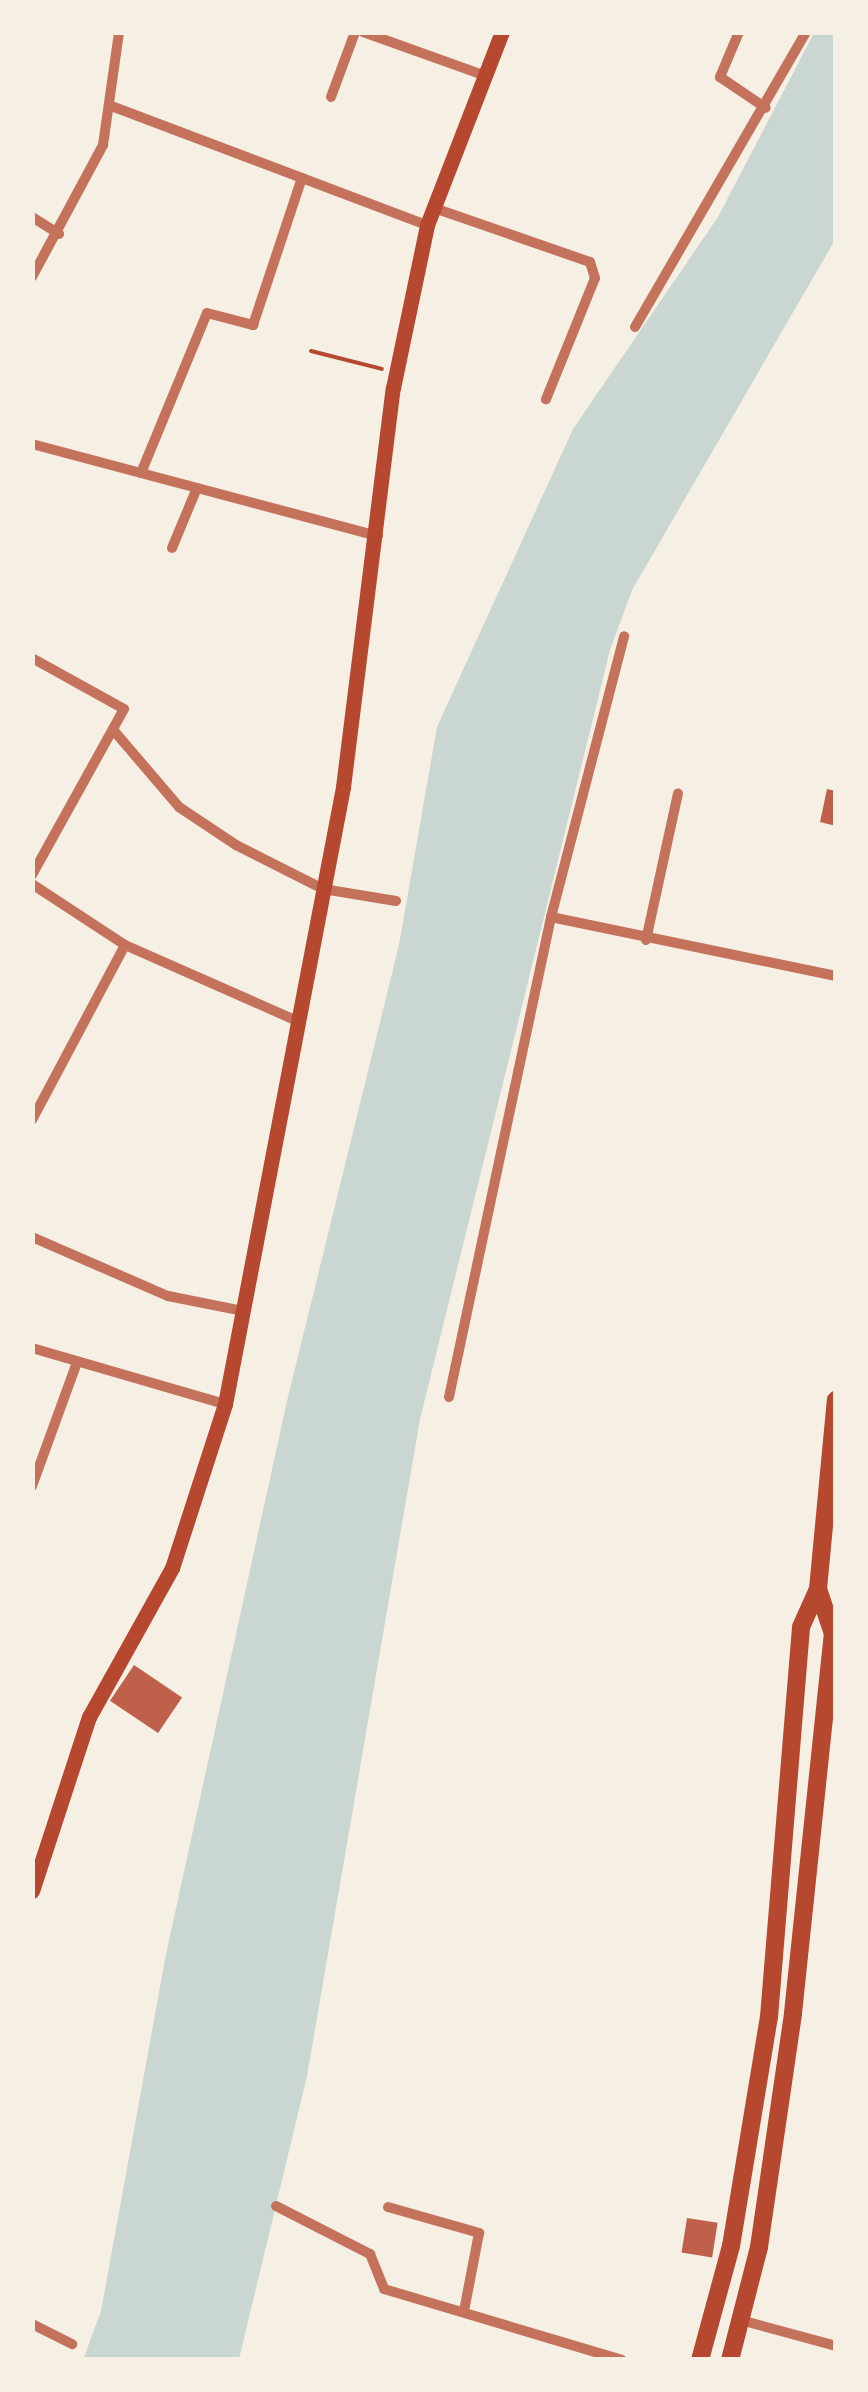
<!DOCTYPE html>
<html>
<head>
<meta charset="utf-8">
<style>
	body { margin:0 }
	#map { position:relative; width:868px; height:2392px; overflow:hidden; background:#f6efe4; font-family:Literata,serif }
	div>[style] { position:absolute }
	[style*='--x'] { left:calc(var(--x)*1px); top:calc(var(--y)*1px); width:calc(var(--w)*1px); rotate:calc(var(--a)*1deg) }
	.water>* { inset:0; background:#c9d6d2 }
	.building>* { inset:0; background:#bf614a; transform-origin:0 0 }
	.path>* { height:4px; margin:-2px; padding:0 2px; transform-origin:2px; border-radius:2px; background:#b5482f }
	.minor>* { height:10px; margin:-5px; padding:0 5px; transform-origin:5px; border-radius:5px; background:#c5725c }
	.secondary>* { height:15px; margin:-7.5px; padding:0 7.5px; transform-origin:7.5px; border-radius:7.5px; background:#b5482f }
	.primary>* { height:18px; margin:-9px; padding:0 9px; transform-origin:9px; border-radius:9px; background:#b5482f }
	span { translate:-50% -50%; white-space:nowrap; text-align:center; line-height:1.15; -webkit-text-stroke:8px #f6efe4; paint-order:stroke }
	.frame { position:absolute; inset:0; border:35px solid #f6efe4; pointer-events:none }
</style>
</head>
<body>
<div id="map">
	<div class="water">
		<i style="clip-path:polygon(814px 33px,835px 33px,835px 240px,632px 590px,610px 650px,420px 1419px,307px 2076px,239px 2359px,83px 2360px,101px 2311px,166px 1954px,287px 1401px,399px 945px,437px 727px,573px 429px,718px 217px)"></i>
	</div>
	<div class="building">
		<i style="clip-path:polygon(827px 789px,836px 791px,836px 826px,820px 822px)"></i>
		<i style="left:134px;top:1665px;width:58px;height:43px;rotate:34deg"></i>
		<i style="left:687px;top:2218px;width:31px;height:35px;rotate:9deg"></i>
	</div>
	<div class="path">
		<i style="--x:311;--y:351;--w:73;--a:14.2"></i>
	</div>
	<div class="minor">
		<i style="--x:363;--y:32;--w:131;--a:19.7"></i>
		<i style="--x:739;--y:32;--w:49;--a:112.9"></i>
		<i style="--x:720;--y:77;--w:55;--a:34"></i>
		<i style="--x:331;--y:97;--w:69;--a:-69.7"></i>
		<i style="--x:114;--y:107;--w:335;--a:20.7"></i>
		<i style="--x:434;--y:208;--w:165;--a:19.1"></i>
		<i style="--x:590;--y:262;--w:17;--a:73"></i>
		<i style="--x:595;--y:278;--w:131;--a:112"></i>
		<i style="--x:32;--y:217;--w:32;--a:32"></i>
		<i style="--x:32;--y:277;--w:150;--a:-61.7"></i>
		<i style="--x:103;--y:145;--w:114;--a:-81.9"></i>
		<i style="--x:635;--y:327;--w:341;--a:-59.9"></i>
		<i style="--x:32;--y:444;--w:358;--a:14.9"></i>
		<i style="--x:141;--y:473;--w:173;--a:-67.6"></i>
		<i style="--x:207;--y:313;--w:48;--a:14.6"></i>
		<i style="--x:253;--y:325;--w:155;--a:-71.6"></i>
		<i style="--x:172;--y:548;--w:65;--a:-67.4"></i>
		<i style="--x:32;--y:658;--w:105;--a:29"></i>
		<i style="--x:124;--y:709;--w:190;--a:119"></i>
		<i style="--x:115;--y:732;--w:99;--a:49.5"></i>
		<i style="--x:179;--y:807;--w:69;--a:33.7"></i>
		<i style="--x:236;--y:845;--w:97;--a:26.8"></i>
		<i style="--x:323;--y:889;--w:74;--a:9.3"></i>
		<i style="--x:32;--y:884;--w:111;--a:33.3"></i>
		<i style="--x:125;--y:945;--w:188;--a:23.8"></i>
		<i style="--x:551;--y:917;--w:290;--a:-75.4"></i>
		<i style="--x:646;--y:940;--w:150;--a:-77.7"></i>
		<i style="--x:32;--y:1120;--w:198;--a:-62"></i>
		<i style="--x:32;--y:1237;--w:148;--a:23.5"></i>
		<i style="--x:168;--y:1296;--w:76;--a:11.3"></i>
		<i style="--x:32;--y:1348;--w:201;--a:16.2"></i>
		<i style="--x:449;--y:1397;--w:491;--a:-78"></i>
		<i style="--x:551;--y:917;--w:291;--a:11.7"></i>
		<i style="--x:32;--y:1486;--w:129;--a:-70"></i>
		<i style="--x:276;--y:2206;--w:106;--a:27.1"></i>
		<i style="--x:370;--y:2254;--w:38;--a:68"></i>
		<i style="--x:384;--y:2289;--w:248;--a:16.6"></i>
		<i style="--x:388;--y:2207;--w:95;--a:15.9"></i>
		<i style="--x:479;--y:2233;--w:79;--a:100.9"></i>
		<i style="--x:744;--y:2321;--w:95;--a:15.2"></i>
		<i style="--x:32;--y:2324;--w:45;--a:26.6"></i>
	</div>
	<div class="secondary">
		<i style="--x:32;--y:1891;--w:183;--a:-71.9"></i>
		<i style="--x:89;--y:1717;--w:171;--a:-60.9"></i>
		<i style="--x:172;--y:1568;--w:172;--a:-72.1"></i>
		<i style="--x:225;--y:1404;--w:628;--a:-79.17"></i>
		<i style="--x:343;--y:787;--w:402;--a:-82.9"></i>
		<i style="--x:393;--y:388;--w:167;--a:-78.2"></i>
		<i style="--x:427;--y:225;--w:207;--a:-68.8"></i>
	</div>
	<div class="primary">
		<i style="--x:700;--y:2360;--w:118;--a:-74.8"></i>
		<i style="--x:731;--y:2246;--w:232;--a:-80.6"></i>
		<i style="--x:769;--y:2017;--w:391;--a:-85.3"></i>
		<i style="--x:801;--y:1627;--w:42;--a:-65.9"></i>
		<i style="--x:818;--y:1589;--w:190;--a:-84.6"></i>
		<i style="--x:730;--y:2360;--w:117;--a:-75.6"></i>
		<i style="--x:759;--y:2247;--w:236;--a:-81.7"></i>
		<i style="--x:793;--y:2013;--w:381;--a:-84"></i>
		<i style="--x:833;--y:1634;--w:47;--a:-108.4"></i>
	</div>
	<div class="frame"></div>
</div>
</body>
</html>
